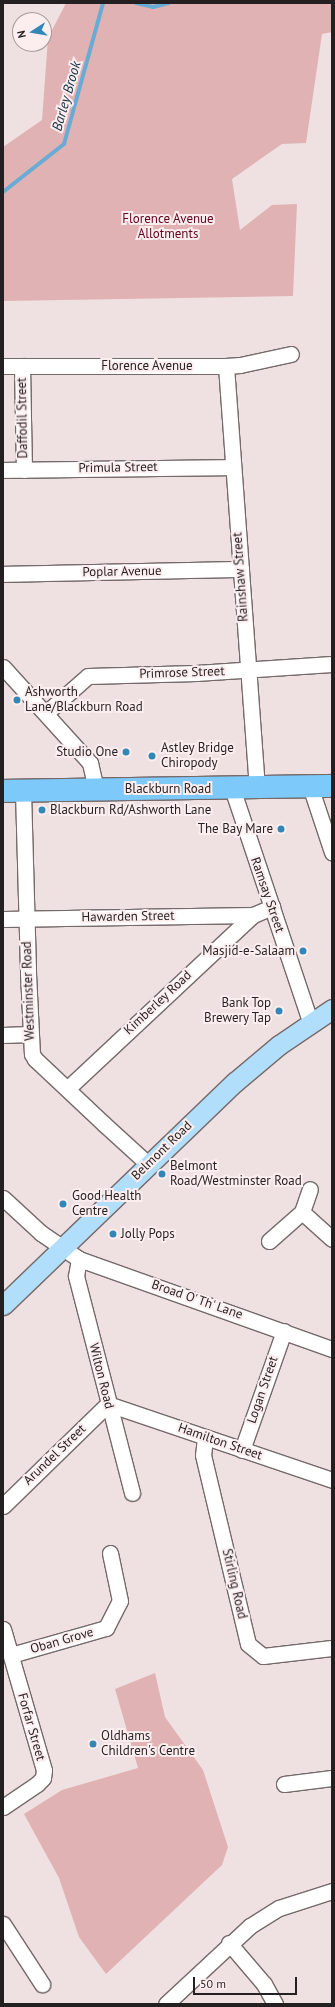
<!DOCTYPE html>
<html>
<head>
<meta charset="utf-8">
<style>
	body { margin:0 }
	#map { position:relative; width:335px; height:2007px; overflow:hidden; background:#efe1e1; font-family:"PT Sans",sans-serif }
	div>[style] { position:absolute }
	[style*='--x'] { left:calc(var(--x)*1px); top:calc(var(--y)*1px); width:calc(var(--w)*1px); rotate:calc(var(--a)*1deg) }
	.green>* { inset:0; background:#e1b2b4 }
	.stream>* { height:4px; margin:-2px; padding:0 2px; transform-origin:2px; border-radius:2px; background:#69abd4 }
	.roads { filter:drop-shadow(1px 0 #756969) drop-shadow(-1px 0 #756969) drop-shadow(0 1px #756969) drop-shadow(0 -1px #756969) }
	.minor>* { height:15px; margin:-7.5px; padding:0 7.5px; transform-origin:7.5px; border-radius:7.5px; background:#fff }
	.major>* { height:19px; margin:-9.5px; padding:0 9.5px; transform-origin:9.5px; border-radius:9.5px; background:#b1dffb }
	.highway>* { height:22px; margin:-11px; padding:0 11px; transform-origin:11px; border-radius:11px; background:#7dc9f9 }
	.dots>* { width:11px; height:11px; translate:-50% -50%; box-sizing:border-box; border:2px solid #fceeef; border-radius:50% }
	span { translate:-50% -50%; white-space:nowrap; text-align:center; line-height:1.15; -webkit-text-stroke:4px #fceeef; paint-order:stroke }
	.park-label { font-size:13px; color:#61061f }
	.street-label { font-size:13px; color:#241f20 }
	.poi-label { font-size:13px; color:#241f20 }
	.left { translate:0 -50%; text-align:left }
	.right { translate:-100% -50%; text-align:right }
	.water-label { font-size:14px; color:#102f40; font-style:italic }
	.frame { position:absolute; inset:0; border:4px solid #241f20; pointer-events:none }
	.north { position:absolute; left:12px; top:12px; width:40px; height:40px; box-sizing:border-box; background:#fceeef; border:1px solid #a69b9c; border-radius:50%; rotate:258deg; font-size:11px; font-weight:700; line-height:16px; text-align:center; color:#241f20 }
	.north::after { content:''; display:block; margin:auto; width:14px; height:18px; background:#3287b6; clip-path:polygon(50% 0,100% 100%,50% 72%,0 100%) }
	.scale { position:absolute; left:193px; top:1977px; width:104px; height:18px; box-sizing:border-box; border:2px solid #241f20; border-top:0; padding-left:5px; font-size:12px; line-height:14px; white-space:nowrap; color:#241f20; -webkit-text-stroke:3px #fceeef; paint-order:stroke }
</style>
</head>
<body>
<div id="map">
	<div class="green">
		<i style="clip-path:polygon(66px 3px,332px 3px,332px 32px,322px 34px,306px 143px,282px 144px,232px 179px,240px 230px,272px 205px,297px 204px,293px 296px,3px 301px,3px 147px,42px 120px,48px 38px)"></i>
		<i style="clip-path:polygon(155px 1673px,165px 1717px,203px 1770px,228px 1847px,222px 1865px,106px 1974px,79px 1937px,59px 1878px,24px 1814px,62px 1790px,138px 1768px,115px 1689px)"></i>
	</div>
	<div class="stream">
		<i style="--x:136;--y:3;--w:17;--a:13"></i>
		<i style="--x:153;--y:7;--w:16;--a:-14"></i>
		<i style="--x:3;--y:192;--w:78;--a:-38.2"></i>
		<i style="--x:64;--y:144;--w:146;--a:-74.5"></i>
	</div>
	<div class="roads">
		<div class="minor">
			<i style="--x:3;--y:366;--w:223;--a:0"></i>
			<i style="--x:226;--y:366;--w:14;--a:-4"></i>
			<i style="--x:240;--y:365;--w:52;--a:-12.2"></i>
			<i style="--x:22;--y:366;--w:104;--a:88.9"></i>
			<i style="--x:226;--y:366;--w:422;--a:85.8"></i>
			<i style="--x:3;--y:470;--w:230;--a:-0.7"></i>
			<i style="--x:3;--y:574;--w:238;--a:-1.2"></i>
			<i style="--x:3;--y:667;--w:130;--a:47.8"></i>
			<i style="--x:90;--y:763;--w:28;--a:77"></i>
			<i style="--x:46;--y:713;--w:56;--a:-41.4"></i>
			<i style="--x:88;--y:676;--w:108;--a:-1.6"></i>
			<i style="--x:196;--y:673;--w:136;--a:-3.8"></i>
			<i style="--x:310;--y:786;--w:70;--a:71.6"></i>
			<i style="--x:232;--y:788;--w:249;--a:71.5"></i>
			<i style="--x:23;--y:791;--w:182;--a:88.4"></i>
			<i style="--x:28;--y:973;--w:81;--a:87.2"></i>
			<i style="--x:32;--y:1054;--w:6;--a:59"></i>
			<i style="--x:35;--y:1059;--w:95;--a:43.3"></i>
			<i style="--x:104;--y:1124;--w:59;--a:42.3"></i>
			<i style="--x:3;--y:919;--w:250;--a:-0.9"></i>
			<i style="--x:3;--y:1035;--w:27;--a:-2"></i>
			<i style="--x:67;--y:1089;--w:255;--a:-43.1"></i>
			<i style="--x:253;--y:915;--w:21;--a:-23"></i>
			<i style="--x:3;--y:1198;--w:52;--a:42.6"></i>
			<i style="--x:41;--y:1233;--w:46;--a:34.4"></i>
			<i style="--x:79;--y:1259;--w:269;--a:19.6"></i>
			<i style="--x:302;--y:1212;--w:40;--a:42"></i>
			<i style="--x:269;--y:1241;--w:44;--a:-41.3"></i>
			<i style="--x:302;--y:1212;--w:24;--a:-71"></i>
			<i style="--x:79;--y:1259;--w:17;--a:100"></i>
			<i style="--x:76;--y:1276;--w:224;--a:75.5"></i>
			<i style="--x:108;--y:1404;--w:237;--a:18.7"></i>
			<i style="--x:205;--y:1437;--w:18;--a:96"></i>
			<i style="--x:203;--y:1455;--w:194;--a:76.6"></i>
			<i style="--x:248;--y:1644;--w:19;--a:39"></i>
			<i style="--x:263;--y:1656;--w:69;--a:-6.6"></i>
			<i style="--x:242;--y:1450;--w:126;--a:-70.6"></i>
			<i style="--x:3;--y:1506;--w:146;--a:-44.2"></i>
			<i style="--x:3;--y:1629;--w:147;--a:73.8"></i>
			<i style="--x:44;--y:1770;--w:8;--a:97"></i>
			<i style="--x:43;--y:1778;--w:8;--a:135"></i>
			<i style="--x:37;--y:1784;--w:41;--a:145.9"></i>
			<i style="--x:11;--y:1655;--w:99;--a:-15.9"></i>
			<i style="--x:106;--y:1628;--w:30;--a:-63"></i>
			<i style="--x:120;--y:1601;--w:49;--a:-101.8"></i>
			<i style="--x:284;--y:1784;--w:48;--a:-7.1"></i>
			<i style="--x:3;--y:1924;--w:72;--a:57"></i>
			<i style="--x:229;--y:1943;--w:54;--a:49.5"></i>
			<i style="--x:264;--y:1984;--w:23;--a:61"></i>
			<i style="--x:166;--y:2004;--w:115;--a:-42.9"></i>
			<i style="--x:250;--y:1926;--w:34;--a:-32"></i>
			<i style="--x:279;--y:1908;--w:56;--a:-17.8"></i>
		</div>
		<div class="major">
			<i style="--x:3;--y:1305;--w:322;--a:-43.9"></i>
			<i style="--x:235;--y:1082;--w:57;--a:-40.1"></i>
			<i style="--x:279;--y:1045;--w:64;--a:-34.2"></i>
		</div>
		<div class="highway">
			<i style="--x:3;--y:791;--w:329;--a:-0.9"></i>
		</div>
	</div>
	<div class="dots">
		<i style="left:17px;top:700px;background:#3287b6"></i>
		<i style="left:126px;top:752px;background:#3287b6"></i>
		<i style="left:152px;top:756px;background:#3287b6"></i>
		<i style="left:42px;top:810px;background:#3287b6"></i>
		<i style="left:281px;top:829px;background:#3287b6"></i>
		<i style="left:303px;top:951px;background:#3287b6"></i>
		<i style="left:279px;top:1011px;background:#3287b6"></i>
		<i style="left:162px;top:1174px;background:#3287b6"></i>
		<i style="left:63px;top:1204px;background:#3287b6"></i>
		<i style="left:113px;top:1234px;background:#3287b6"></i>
		<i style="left:93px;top:1744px;background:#3287b6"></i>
	</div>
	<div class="park-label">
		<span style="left:168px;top:227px">Florence Avenue<br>Allotments</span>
	</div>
	<div class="street-label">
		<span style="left:147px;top:366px">Florence Avenue</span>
		<span style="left:23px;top:418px;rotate:-91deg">Daffodil Street</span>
		<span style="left:118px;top:468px;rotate:-1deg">Primula Street</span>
		<span style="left:122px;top:572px;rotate:-1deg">Poplar Avenue</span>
		<span style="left:241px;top:577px;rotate:-94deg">Rainshaw Street</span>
		<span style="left:182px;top:673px;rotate:-2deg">Primrose Street</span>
		<span style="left:168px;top:789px">Blackburn Road</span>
		<span style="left:267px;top:895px;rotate:71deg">Ramsay Street</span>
		<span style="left:128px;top:917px;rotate:-1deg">Hawarden Street</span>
		<span style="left:29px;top:991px;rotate:-92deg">Westminster Road</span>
		<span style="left:158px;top:1003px;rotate:-43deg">Kimberley Road</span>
		<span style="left:162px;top:1151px;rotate:-44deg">Belmont Road</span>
		<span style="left:197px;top:1300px;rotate:19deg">Broad O' Th' Lane</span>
		<span style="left:101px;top:1376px;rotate:76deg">Wilton Road</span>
		<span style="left:263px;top:1390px;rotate:-71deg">Logan Street</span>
		<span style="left:220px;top:1442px;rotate:19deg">Hamilton Street</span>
		<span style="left:55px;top:1455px;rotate:-44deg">Arundel Street</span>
		<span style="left:234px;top:1584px;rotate:77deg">Stirling Road</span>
		<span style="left:62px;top:1641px;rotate:-16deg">Oban Grove</span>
		<span style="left:31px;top:1727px;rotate:74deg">Forfar Street</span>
	</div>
	<div class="poi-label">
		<span class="left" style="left:25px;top:700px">Ashworth<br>Lane/Blackburn Road</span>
		<span class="left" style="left:161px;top:756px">Astley Bridge<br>Chiropody</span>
		<span class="right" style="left:118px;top:752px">Studio One</span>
		<span class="left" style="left:50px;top:810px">Blackburn Rd/Ashworth Lane</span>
		<span class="right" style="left:273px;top:829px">The Bay Mare</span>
		<span class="right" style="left:295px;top:951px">Masjid-e-Salaam</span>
		<span class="right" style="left:271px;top:1011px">Bank Top<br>Brewery Tap</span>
		<span class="left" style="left:170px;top:1174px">Belmont<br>Road/Westminster Road</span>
		<span class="left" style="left:72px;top:1204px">Good Health<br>Centre</span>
		<span class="left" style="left:121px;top:1234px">Jolly Pops</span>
		<span class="left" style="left:101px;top:1744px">Oldhams<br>Children's Centre</span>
	</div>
	<div class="water-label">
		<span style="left:66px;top:96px;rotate:-74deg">Barley Brook</span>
	</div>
	<div class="frame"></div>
	<div class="north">N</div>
	<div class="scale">50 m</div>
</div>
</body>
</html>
